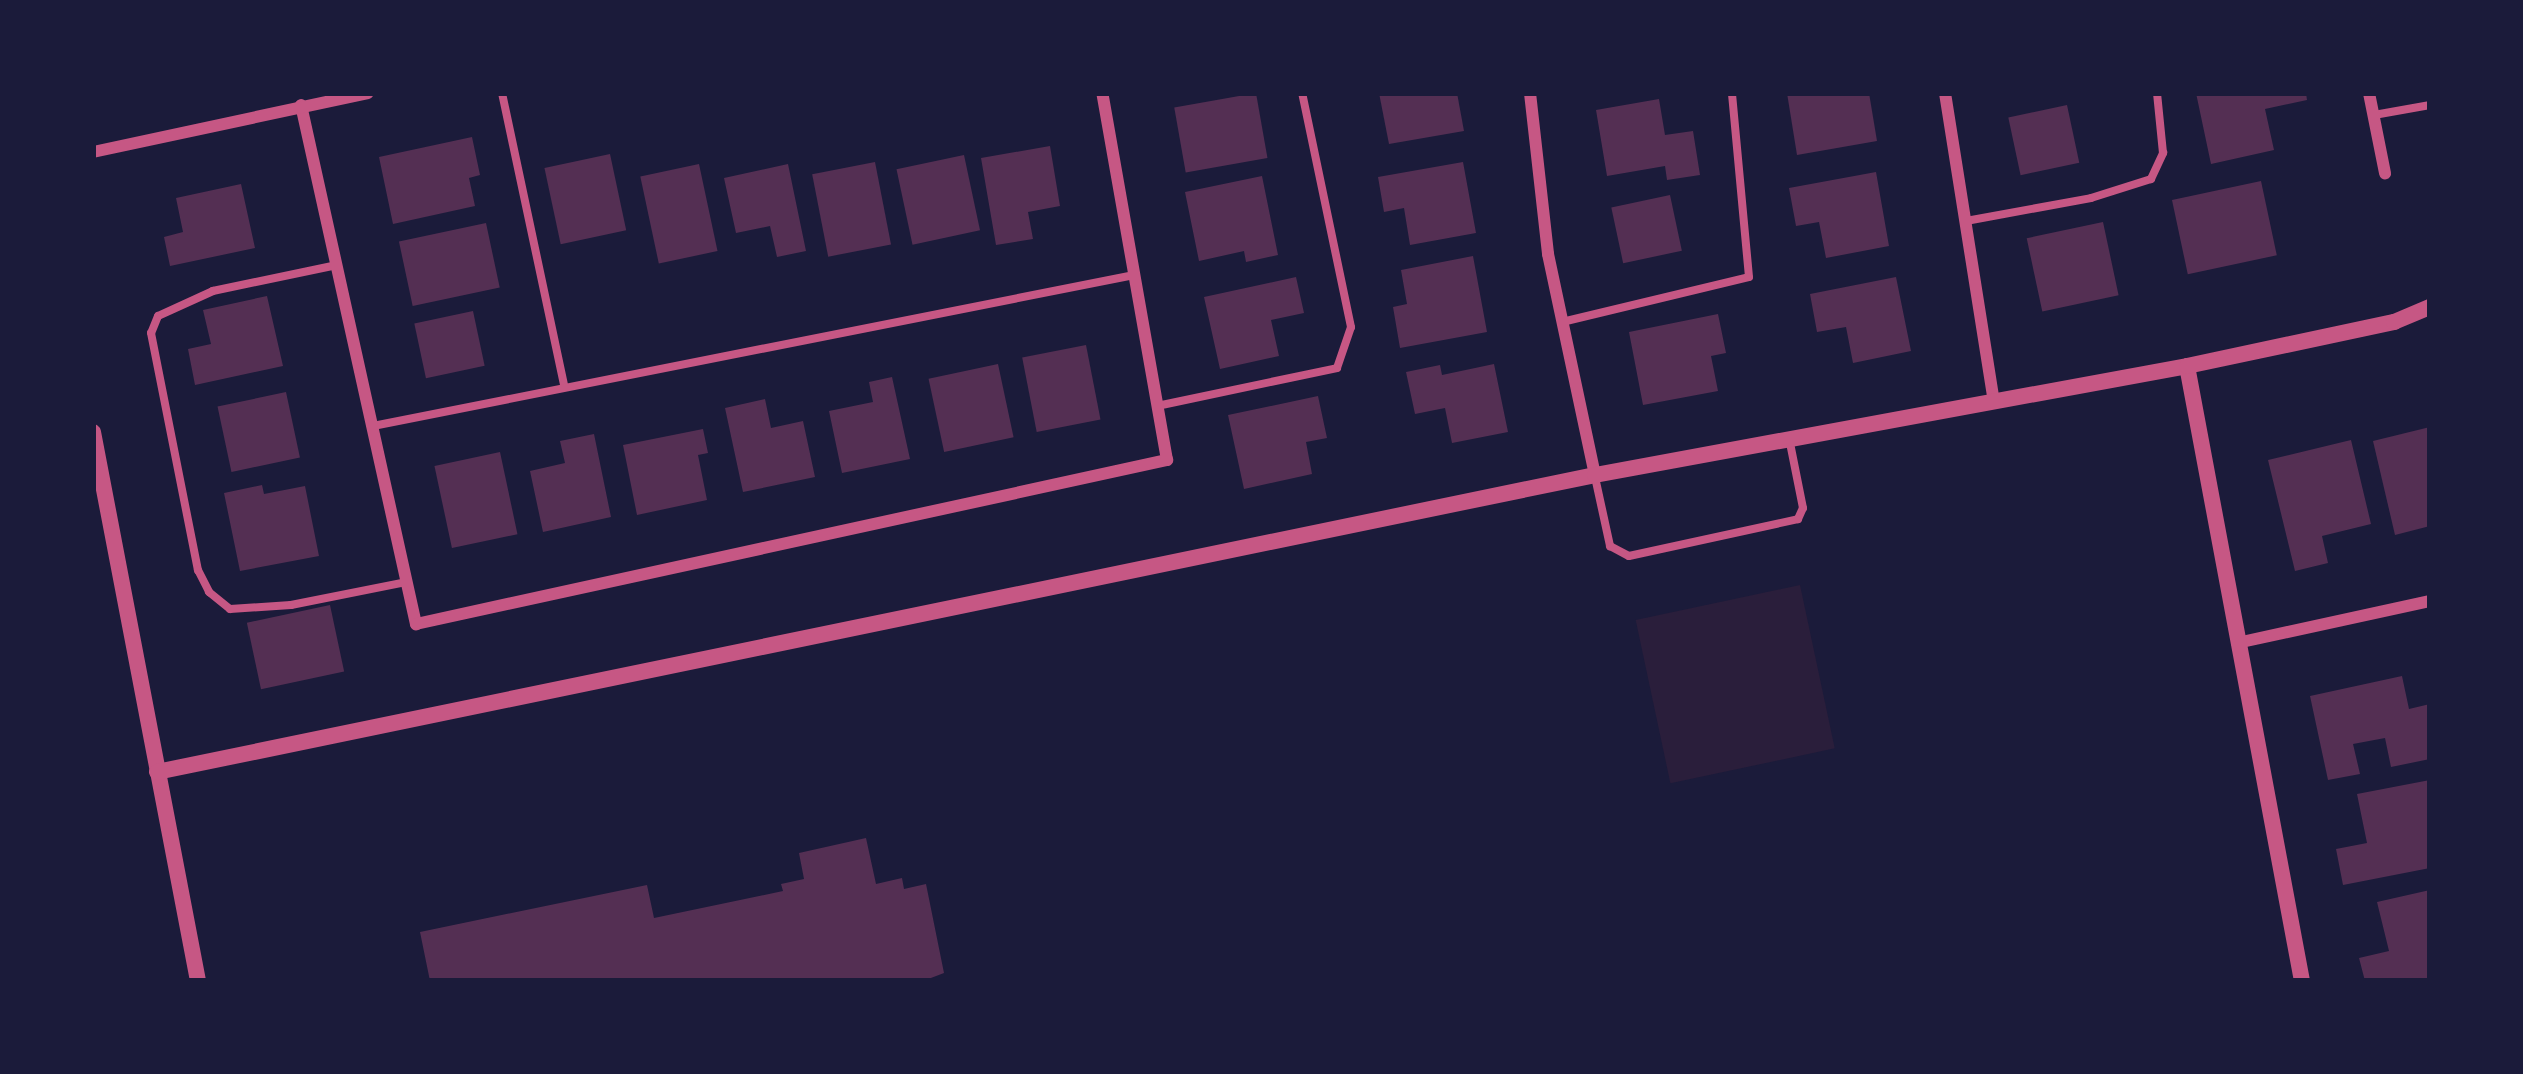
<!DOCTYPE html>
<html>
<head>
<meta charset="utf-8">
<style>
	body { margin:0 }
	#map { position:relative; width:2523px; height:1074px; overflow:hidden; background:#1b1b3a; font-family:Helvetica,sans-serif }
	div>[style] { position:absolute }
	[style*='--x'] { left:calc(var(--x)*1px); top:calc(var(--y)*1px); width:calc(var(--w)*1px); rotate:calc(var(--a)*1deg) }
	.green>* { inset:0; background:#2a1e3b; transform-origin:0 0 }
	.building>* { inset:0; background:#542f53; transform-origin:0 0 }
	.service>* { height:8px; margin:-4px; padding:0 4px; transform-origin:4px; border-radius:4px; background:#c65784 }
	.minor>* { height:12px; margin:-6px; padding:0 6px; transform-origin:6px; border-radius:6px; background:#c65784 }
	.tertiary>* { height:16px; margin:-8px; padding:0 8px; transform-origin:8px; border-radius:8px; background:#c65784 }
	span { translate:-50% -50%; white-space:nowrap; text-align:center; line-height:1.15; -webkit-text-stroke:12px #1b1b3a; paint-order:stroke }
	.frame { position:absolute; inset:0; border:96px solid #1b1b3a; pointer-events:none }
</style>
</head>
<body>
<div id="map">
	<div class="green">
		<i style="left:1800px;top:585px;width:167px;height:168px;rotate:78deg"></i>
	</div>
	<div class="building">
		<i style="left:1256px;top:93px;width:66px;height:83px;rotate:80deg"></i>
		<i style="clip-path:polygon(1379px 93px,1457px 93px,1464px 131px,1389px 144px)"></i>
		<i style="clip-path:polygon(1787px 93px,1869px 93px,1877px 141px,1797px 155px)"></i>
		<i style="clip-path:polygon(2196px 93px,2306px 93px,2307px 100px,2265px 109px,2274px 150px,2211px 164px)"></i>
		<i style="clip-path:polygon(1659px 99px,1665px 135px,1693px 131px,1700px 175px,1667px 180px,1665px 166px,1607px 176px,1596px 110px)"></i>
		<i style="left:2067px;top:105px;width:59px;height:60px;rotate:78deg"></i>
		<i style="clip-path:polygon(472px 137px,480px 175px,469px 178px,475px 206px,393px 224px,379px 157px)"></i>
		<i style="clip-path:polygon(1050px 146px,1060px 206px,1028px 212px,1033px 239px,996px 245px,981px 158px)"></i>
		<i style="left:610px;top:154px;width:78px;height:67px;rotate:78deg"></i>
		<i style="left:964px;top:155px;width:77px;height:69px;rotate:78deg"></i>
		<i style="left:875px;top:162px;width:84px;height:64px;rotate:79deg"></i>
		<i style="clip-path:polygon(1463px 162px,1476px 233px,1410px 245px,1404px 208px,1384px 212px,1378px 177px)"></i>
		<i style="left:699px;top:164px;width:89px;height:60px;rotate:78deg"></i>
		<i style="clip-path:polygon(788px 164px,806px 251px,777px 257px,770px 226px,736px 233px,724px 178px)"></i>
		<i style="clip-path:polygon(1876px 172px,1889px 246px,1826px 258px,1819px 222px,1796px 226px,1789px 188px)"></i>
		<i style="clip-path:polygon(1262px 176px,1278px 255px,1246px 262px,1244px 251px,1199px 261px,1185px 192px)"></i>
		<i style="left:2261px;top:181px;width:76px;height:91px;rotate:78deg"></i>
		<i style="clip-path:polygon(241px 184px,255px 248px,170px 266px,164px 237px,183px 232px,176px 198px)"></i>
		<i style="left:1670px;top:195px;width:57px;height:60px;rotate:78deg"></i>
		<i style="left:2103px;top:222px;width:75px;height:78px;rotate:78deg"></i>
		<i style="left:486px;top:223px;width:66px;height:89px;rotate:78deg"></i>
		<i style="clip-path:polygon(1473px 256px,1487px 332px,1400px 348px,1393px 307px,1407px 304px,1401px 270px)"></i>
		<i style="clip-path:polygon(1296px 277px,1304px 313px,1271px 320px,1279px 356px,1220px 369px,1204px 297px)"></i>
		<i style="clip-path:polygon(1896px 277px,1911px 351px,1853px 363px,1846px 327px,1817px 332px,1810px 294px)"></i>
		<i style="clip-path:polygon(267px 296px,283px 366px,195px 385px,188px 349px,211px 344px,203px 310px)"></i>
		<i style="left:473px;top:311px;width:56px;height:60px;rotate:78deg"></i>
		<i style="clip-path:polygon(1718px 314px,1726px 353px,1711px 356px,1718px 391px,1643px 405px,1629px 332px)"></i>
		<i style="left:1086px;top:345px;width:76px;height:65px;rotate:79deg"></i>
		<i style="left:998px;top:364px;width:75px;height:71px;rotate:78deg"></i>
		<i style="clip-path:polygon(1494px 364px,1508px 432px,1452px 443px,1445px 408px,1415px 414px,1406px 372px,1440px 365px,1442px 375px)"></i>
		<i style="clip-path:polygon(892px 377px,910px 459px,842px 473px,829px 411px,873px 402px,869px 382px)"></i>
		<i style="left:286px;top:392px;width:67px;height:70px;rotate:78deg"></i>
		<i style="clip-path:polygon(1318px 396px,1327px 438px,1306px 442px,1312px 474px,1244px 489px,1228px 415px)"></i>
		<i style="clip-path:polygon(765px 399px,771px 428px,803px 421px,815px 477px,743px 492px,725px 408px)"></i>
		<i style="clip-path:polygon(2430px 427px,2430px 526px,2395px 535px,2373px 441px)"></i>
		<i style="clip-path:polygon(703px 429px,708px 453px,698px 455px,707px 500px,637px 515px,623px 445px)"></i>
		<i style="clip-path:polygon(594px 434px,611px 517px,543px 532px,530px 471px,565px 463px,560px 441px)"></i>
		<i style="clip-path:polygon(2351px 440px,2371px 524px,2322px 536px,2328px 563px,2295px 571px,2268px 460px)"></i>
		<i style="left:500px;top:452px;width:84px;height:67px;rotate:78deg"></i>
		<i style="clip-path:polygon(262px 485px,264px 494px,305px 486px,319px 556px,240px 571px,224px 493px)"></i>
		<i style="left:330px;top:605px;width:68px;height:85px;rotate:78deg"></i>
		<i style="clip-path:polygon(2402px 676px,2409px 709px,2430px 704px,2430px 759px,2391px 767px,2385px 738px,2353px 744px,2360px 774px,2328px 780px,2310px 696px)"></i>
		<i style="clip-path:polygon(2430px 780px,2430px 868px,2343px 885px,2336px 849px,2367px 843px,2357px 794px)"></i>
		<i style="clip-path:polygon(866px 838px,876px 884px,902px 878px,904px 889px,926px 884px,944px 973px,923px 981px,430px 981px,420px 932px,647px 885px,654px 918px,783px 891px,781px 884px,804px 879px,799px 853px)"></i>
		<i style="clip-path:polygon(2430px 890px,2430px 978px,2365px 981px,2359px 958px,2389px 951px,2377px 902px)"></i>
	</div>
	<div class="service">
		<i style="--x:502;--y:93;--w:299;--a:78"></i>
		<i style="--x:2374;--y:115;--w:57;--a:-10.1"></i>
		<i style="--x:1966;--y:221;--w:127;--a:-10.4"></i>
		<i style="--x:2091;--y:198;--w:63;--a:-17.6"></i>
		<i style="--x:2151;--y:179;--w:29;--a:-65"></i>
		<i style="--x:2163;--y:153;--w:60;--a:-95.7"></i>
		<i style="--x:337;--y:265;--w:127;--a:168.2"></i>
		<i style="--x:213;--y:291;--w:60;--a:155.6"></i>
		<i style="--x:158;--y:316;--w:18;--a:112"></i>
		<i style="--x:151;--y:333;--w:242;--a:78.8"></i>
		<i style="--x:198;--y:570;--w:25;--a:63"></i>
		<i style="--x:209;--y:592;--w:27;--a:39"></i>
		<i style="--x:230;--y:609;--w:61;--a:-3.8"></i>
		<i style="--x:291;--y:605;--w:117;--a:-11.3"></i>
		<i style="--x:1562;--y:322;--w:192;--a:-13.5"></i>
		<i style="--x:1749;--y:277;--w:185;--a:-95.3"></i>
		<i style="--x:1157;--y:406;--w:184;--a:-11.9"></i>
		<i style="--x:1337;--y:368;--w:43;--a:-71.1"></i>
		<i style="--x:1351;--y:327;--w:239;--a:-101.8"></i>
		<i style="--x:373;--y:426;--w:776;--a:-11.22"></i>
		<i style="--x:1595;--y:477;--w:71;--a:77.7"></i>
		<i style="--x:1610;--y:546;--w:21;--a:28"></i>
		<i style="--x:1629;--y:556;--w:173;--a:-12.3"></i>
		<i style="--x:1798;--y:519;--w:12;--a:-66"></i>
		<i style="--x:1803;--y:508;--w:66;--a:-101.3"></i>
	</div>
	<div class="minor">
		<i style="--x:1530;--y:93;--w:162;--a:83.6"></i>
		<i style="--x:1548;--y:254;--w:226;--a:78"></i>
		<i style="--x:1945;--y:93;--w:313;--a:81"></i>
		<i style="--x:2369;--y:93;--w:82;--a:78.7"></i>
		<i style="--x:301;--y:105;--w:532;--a:77.51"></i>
		<i style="--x:416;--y:624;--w:769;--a:-12.32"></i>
		<i style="--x:1167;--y:460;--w:373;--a:-100"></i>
		<i style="--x:93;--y:152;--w:281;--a:-12.1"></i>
		<i style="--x:2237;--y:643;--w:198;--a:-12.3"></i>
	</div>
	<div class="tertiary">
		<i style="--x:2187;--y:366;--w:626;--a:79.41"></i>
		<i style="--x:93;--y:432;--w:559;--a:79.17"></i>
		<i style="--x:157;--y:772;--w:1468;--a:-11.67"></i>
		<i style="--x:1595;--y:475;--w:602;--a:-10.43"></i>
		<i style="--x:2187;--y:366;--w:212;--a:-12"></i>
		<i style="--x:2394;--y:322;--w:39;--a:-23"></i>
	</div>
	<div class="frame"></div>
</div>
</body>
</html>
